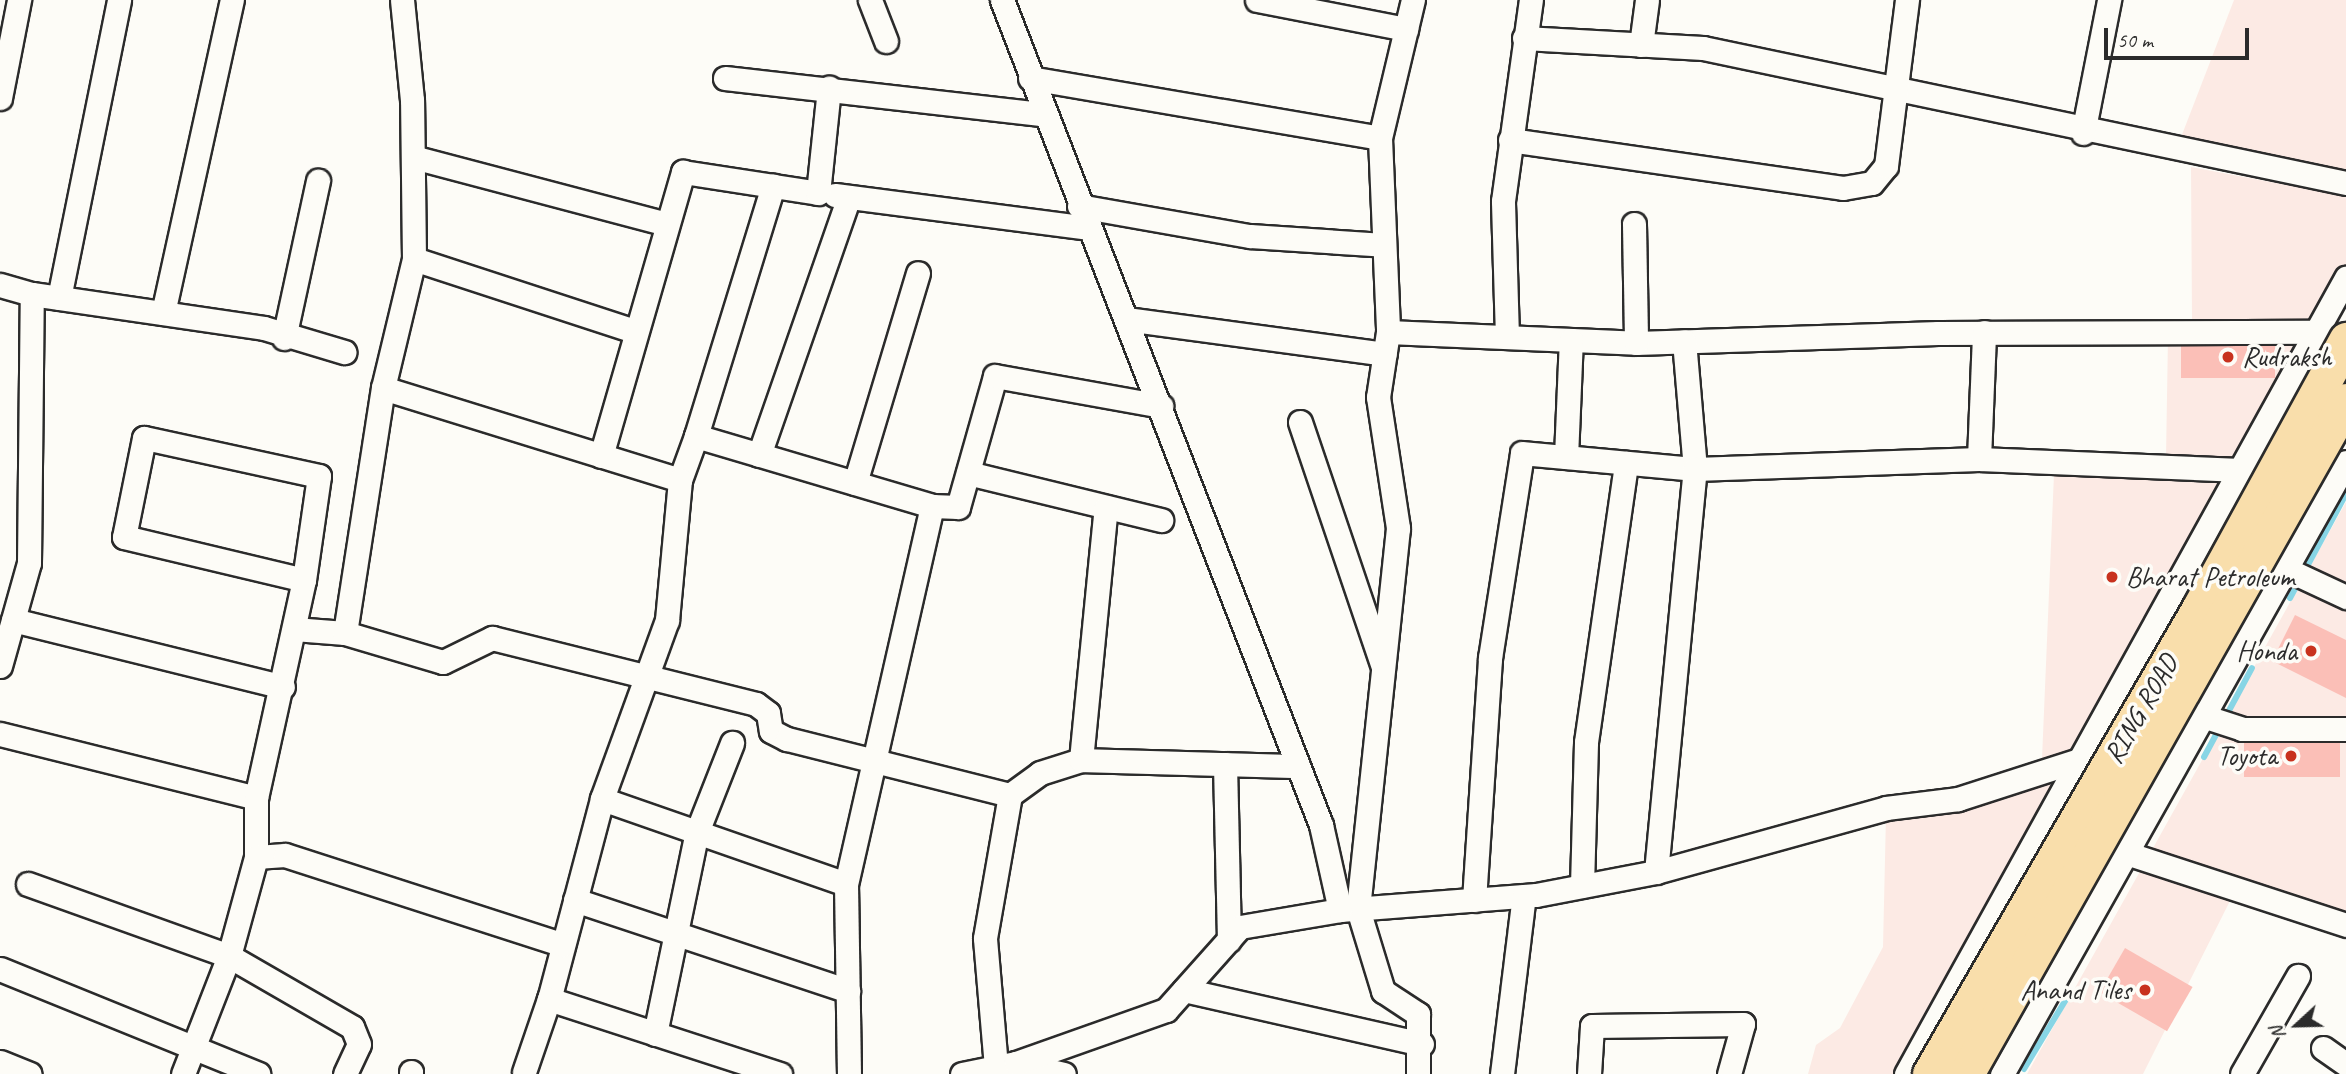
<!DOCTYPE html>
<html>
<head>
<meta charset="utf-8">
<style>
	body { margin:0 }
	#map { position:relative; width:2346px; height:1074px; overflow:hidden; background:#fdfcf7; font-family:Caveat,sans-serif }
	div>[style] { position:absolute }
	[style*='--x'] { left:calc(var(--x)*1px); top:calc(var(--y)*1px); width:calc(var(--w)*1px); rotate:calc(var(--a)*1deg) }
	.built>* { inset:0; background:#fceae4 }
	.stream>* { height:6px; margin:-3px; padding:0 3px; transform-origin:3px; border-radius:3px; background:#87d5e5 }
	.building>* { inset:0; background:#fbbfb7; transform-origin:0 0 }
	.roads { filter:drop-shadow(2px 0 #2b2b2b) drop-shadow(-2px 0 #2b2b2b) drop-shadow(0 2px #2b2b2b) drop-shadow(0 -2px #2b2b2b) }
	.minor>* { height:23px; margin:-11.5px; padding:0 11.5px; transform-origin:11.5px; border-radius:11.5px; background:#fdfcf7 }
	.bridges { filter:drop-shadow(2px 0 #2b2b2b) drop-shadow(-2px 0 #2b2b2b) drop-shadow(0 2px #2b2b2b) drop-shadow(0 -2px #2b2b2b) }
	.highway-bridge>* { height:35px; margin:-17.5px; padding:0 17.5px; transform-origin:17.5px; border-radius:17.5px; background:#f9deab }
	.dots>* { width:19px; height:19px; translate:-50% -50%; box-sizing:border-box; border:4px solid #fdfcf7; border-radius:50% }
	span { translate:-50% -50%; white-space:nowrap; text-align:center; line-height:1.15; -webkit-text-stroke:7px #fdfcf7; paint-order:stroke }
	.poi-label { font-size:28px; color:#2b2b2b }
	.left { translate:0 -50%; text-align:left }
	.right { translate:-100% -50%; text-align:right }
	.street-label { font-size:28px; color:#2b2b2b }
	.north { position:absolute; left:2262px; top:990px; width:70px; height:70px; -webkit-text-stroke:5px #fdfcf7; paint-order:stroke; rotate:248deg; font-size:19px; font-weight:700; line-height:28px; text-align:center; color:#2b2b2b }
	.north::after { content:''; display:block; margin:auto; width:24px; height:32px; background:#2b2b2b; clip-path:polygon(50% 0,100% 100%,50% 72%,0 100%) }
	.scale { position:absolute; left:2104px; top:28px; width:145px; height:32px; box-sizing:border-box; border:4px solid #2b2b2b; border-top:0; padding-left:9px; font-size:21px; line-height:24px; white-space:nowrap; color:#2b2b2b; -webkit-text-stroke:5px #fdfcf7; paint-order:stroke }
</style>
</head>
<body>
<div id="map">
	<div class="built">
		<i style="clip-path:polygon(2234px 0,2346px 0,2346px 180px,2178px 145px)"></i>
		<i style="clip-path:polygon(2191px 167px,2346px 196px,2346px 269px,2235px 462px,2166px 457px,2168px 336px,2192px 320px)"></i>
		<i style="clip-path:polygon(2054px 474px,2232px 474px,2081px 751px,2042px 759px)"></i>
		<i style="clip-path:polygon(2346px 502px,2346px 918px,2238px 885px,2143px 1074px,2027px 1074px)"></i>
		<i style="clip-path:polygon(2067px 773px,1894px 1074px,1808px 1074px,1816px 1045px,1840px 1028px,1883px 947px,1886px 815px)"></i>
	</div>
	<div class="stream">
		<i style="--x:2304;--y:572;--w:89;--a:-61.7"></i>
		<i style="--x:2290;--y:598;--w:19;--a:-62"></i>
		<i style="--x:2204;--y:757;--w:101;--a:-61.7"></i>
		<i style="--x:2024;--y:1069;--w:91;--a:-58.9"></i>
	</div>
	<div class="building">
		<i style="left:2181px;top:346px;width:94px;height:32px"></i>
		<i style="clip-path:polygon(2295px 615px,2346px 640px,2346px 698px,2272px 661px)"></i>
		<i style="left:2244px;top:743px;width:96px;height:34px"></i>
		<i style="left:2125px;top:948px;width:78px;height:51px;rotate:30deg"></i>
	</div>
	<div class="roads">
		<div class="minor">
			<i style="--x:870;--y:0;--w:44;--a:68.7"></i>
			<i style="--x:1257;--y:0;--w:152;--a:11"></i>
			<i style="--x:1524;--y:38;--w:179;--a:3.2"></i>
			<i style="--x:1703;--y:48;--w:657;--a:11.86"></i>
			<i style="--x:1641;--y:45;--w:45;--a:-82.4"></i>
			<i style="--x:725;--y:78;--w:320;--a:6.5"></i>
			<i style="--x:1030;--y:78;--w:355;--a:9.7"></i>
			<i style="--x:1380;--y:138;--w:194;--a:87.6"></i>
			<i style="--x:1388;--y:332;--w:248;--a:2.5"></i>
			<i style="--x:1636;--y:343;--w:302;--a:-1.9"></i>
			<i style="--x:1938;--y:333;--w:378;--a:-0.2"></i>
			<i style="--x:0;--y:98;--w:100;--a:-79"></i>
			<i style="--x:2083;--y:133;--w:136;--a:-78.9"></i>
			<i style="--x:1380;--y:138;--w:142;--a:-76.6"></i>
			<i style="--x:1510;--y:140;--w:336;--a:8.2"></i>
			<i style="--x:1843;--y:188;--w:29;--a:-10"></i>
			<i style="--x:1872;--y:183;--w:22;--a:-51"></i>
			<i style="--x:1886;--y:166;--w:167;--a:-82.8"></i>
			<i style="--x:413;--y:157;--w:263;--a:14.8"></i>
			<i style="--x:835;--y:195;--w:255;--a:7.4"></i>
			<i style="--x:1079;--y:206;--w:174;--a:10"></i>
			<i style="--x:1250;--y:236;--w:134;--a:3.8"></i>
			<i style="--x:1634;--y:224;--w:119;--a:89"></i>
			<i style="--x:414;--y:259;--w:231;--a:18.1"></i>
			<i style="--x:0;--y:285;--w:33;--a:16"></i>
			<i style="--x:59;--y:298;--w:304;--a:-78.6"></i>
			<i style="--x:163;--y:313;--w:321;--a:-77.6"></i>
			<i style="--x:1126;--y:319;--w:261;--a:7.7"></i>
			<i style="--x:1388;--y:332;--w:66;--a:98.7"></i>
			<i style="--x:1378;--y:397;--w:133;--a:81.3"></i>
			<i style="--x:1398;--y:528;--w:383;--a:96"></i>
			<i style="--x:1358;--y:909;--w:86;--a:73"></i>
			<i style="--x:1383;--y:991;--w:42;--a:33.3"></i>
			<i style="--x:1418;--y:1014;--w:60;--a:90"></i>
			<i style="--x:1507;--y:337;--w:136;--a:-91.7"></i>
			<i style="--x:1503;--y:201;--w:203;--a:-82.1"></i>
			<i style="--x:284;--y:338;--w:161;--a:-77.8"></i>
			<i style="--x:383;--y:388;--w:311;--a:17.2"></i>
			<i style="--x:680;--y:480;--w:47;--a:-70"></i>
			<i style="--x:696;--y:436;--w:246;--a:16.5"></i>
			<i style="--x:932;--y:506;--w:388;--a:102.8"></i>
			<i style="--x:846;--y:884;--w:190;--a:89.1"></i>
			<i style="--x:1300;--y:422;--w:259;--a:71.3"></i>
			<i style="--x:696;--y:436;--w:262;--a:-72.9"></i>
			<i style="--x:759;--y:455;--w:273;--a:-70.8"></i>
			<i style="--x:601;--y:456;--w:296;--a:-73.9"></i>
			<i style="--x:683;--y:172;--w:137;--a:8.8"></i>
			<i style="--x:818;--y:193;--w:106;--a:-84"></i>
			<i style="--x:1566;--y:457;--w:117;--a:-87.6"></i>
			<i style="--x:1979;--y:459;--w:127;--a:-87.7"></i>
			<i style="--x:968;--y:473;--w:199;--a:13.7"></i>
			<i style="--x:680;--y:480;--w:141;--a:95.3"></i>
			<i style="--x:667;--y:620;--w:190;--a:110"></i>
			<i style="--x:602;--y:799;--w:207;--a:104.8"></i>
			<i style="--x:549;--y:999;--w:243;--a:18"></i>
			<i style="--x:855;--y:483;--w:219;--a:-73.3"></i>
			<i style="--x:932;--y:506;--w:26;--a:2"></i>
			<i style="--x:958;--y:507;--w:136;--a:-74.2"></i>
			<i style="--x:995;--y:376;--w:169;--a:10.2"></i>
			<i style="--x:2288;--y:570;--w:64;--a:25"></i>
			<i style="--x:13;--y:620;--w:278;--a:13.9"></i>
			<i style="--x:294;--y:629;--w:51;--a:4.5"></i>
			<i style="--x:345;--y:633;--w:248;--a:-81.2"></i>
			<i style="--x:383;--y:388;--w:133;--a:-76.5"></i>
			<i style="--x:414;--y:259;--w:159;--a:-90.7"></i>
			<i style="--x:412;--y:100;--w:100;--a:-95.7"></i>
			<i style="--x:345;--y:633;--w:102;--a:16.5"></i>
			<i style="--x:443;--y:662;--w:55;--a:-26.1"></i>
			<i style="--x:492;--y:638;--w:272;--a:14"></i>
			<i style="--x:756;--y:704;--w:15;--a:37"></i>
			<i style="--x:768;--y:713;--w:18;--a:81"></i>
			<i style="--x:771;--y:731;--w:18;--a:27"></i>
			<i style="--x:787;--y:739;--w:230;--a:14.1"></i>
			<i style="--x:0;--y:666;--w:107;--a:-74.3"></i>
			<i style="--x:29;--y:563;--w:269;--a:-89.4"></i>
			<i style="--x:32;--y:294;--w:234;--a:8.3"></i>
			<i style="--x:264;--y:328;--w:84;--a:16.7"></i>
			<i style="--x:2206;--y:717;--w:38;--a:18"></i>
			<i style="--x:2242;--y:729;--w:104;--a:0"></i>
			<i style="--x:0;--y:734;--w:264;--a:14"></i>
			<i style="--x:256;--y:798;--w:59;--a:90"></i>
			<i style="--x:1081;--y:760;--w:254;--a:-84.4"></i>
			<i style="--x:1225;--y:764;--w:176;--a:88.7"></i>
			<i style="--x:256;--y:798;--w:223;--a:-77.6"></i>
			<i style="--x:304;--y:580;--w:105;--a:-81.8"></i>
			<i style="--x:319;--y:476;--w:179;--a:-167.7"></i>
			<i style="--x:144;--y:438;--w:101;--a:101.4"></i>
			<i style="--x:124;--y:537;--w:185;--a:13.4"></i>
			<i style="--x:602;--y:799;--w:258;--a:19.2"></i>
			<i style="--x:2129;--y:854;--w:228;--a:18.1"></i>
			<i style="--x:1656;--y:872;--w:239;--a:-15.5"></i>
			<i style="--x:1886;--y:808;--w:73;--a:-7.1"></i>
			<i style="--x:1958;--y:799;--w:133;--a:-17.9"></i>
			<i style="--x:28;--y:884;--w:214;--a:19.7"></i>
			<i style="--x:229;--y:956;--w:127;--a:111.3"></i>
			<i style="--x:1582;--y:886;--w:144;--a:-88.4"></i>
			<i style="--x:1586;--y:742;--w:282;--a:-81.8"></i>
			<i style="--x:575;--y:900;--w:288;--a:18.4"></i>
			<i style="--x:1474;--y:900;--w:243;--a:-86.2"></i>
			<i style="--x:1490;--y:658;--w:207;--a:-81.1"></i>
			<i style="--x:1522;--y:453;--w:174;--a:5.3"></i>
			<i style="--x:1695;--y:469;--w:128;--a:-94.9"></i>
			<i style="--x:1340;--y:910;--w:197;--a:-4.4"></i>
			<i style="--x:1536;--y:895;--w:122;--a:-10.9"></i>
			<i style="--x:1656;--y:872;--w:405;--a:-84.5"></i>
			<i style="--x:1695;--y:469;--w:284;--a:-2"></i>
			<i style="--x:1979;--y:459;--w:262;--a:2.4"></i>
			<i style="--x:0;--y:969;--w:279;--a:22.1"></i>
			<i style="--x:1184;--y:990;--w:244;--a:12.8"></i>
			<i style="--x:655;--y:1034;--w:206;--a:-78.3"></i>
			<i style="--x:697;--y:832;--w:96;--a:-68.5"></i>
			<i style="--x:2323;--y:1048;--w:28;--a:35"></i>
			<i style="--x:0;--y:1062;--w:32;--a:22"></i>
			<i style="--x:1016;--y:1063;--w:49;--a:12.9"></i>
			<i style="--x:996;--y:1067;--w:129;--a:-94.9"></i>
			<i style="--x:985;--y:938;--w:145;--a:-80.1"></i>
			<i style="--x:1010;--y:795;--w:37;--a:-36"></i>
			<i style="--x:1040;--y:773;--w:43;--a:-17.6"></i>
			<i style="--x:1081;--y:760;--w:217;--a:1.6"></i>
			<i style="--x:524;--y:1072;--w:77;--a:-71.1"></i>
			<i style="--x:345;--y:1074;--w:33;--a:-65"></i>
			<i style="--x:359;--y:1044;--w:18;--a:-112"></i>
			<i style="--x:352;--y:1027;--w:142;--a:-150"></i>
			<i style="--x:229;--y:956;--w:103;--a:-74.7"></i>
			<i style="--x:256;--y:857;--w:29;--a:-4"></i>
			<i style="--x:285;--y:855;--w:292;--a:17.9"></i>
			<i style="--x:411;--y:1074;--w:2;--a:-90"></i>
			<i style="--x:962;--y:1074;--w:55;--a:-11.5"></i>
			<i style="--x:1016;--y:1063;--w:159;--a:-19.5"></i>
			<i style="--x:1166;--y:1010;--w:111;--a:-48.3"></i>
			<i style="--x:1240;--y:927;--w:101;--a:-9.6"></i>
			<i style="--x:1340;--y:910;--w:87;--a:-102.6"></i>
			<i style="--x:1321;--y:825;--w:885;--a:-111.14"></i>
			<i style="--x:1502;--y:1074;--w:179;--a:-83"></i>
			<i style="--x:1589;--y:1074;--w:48;--a:-86.4"></i>
			<i style="--x:1592;--y:1026;--w:151;--a:-0.8"></i>
			<i style="--x:1743;--y:1024;--w:52;--a:105.6"></i>
			<i style="--x:1906;--y:1074;--w:910;--a:-61.07"></i>
			<i style="--x:2002;--y:1074;--w:702;--a:-60.66"></i>
			<i style="--x:2242;--y:1074;--w:113;--a:-60.3"></i>
		</div>
	</div>
	<div class="bridges">
		<div class="highway-bridge">
			<i style="--x:1930;--y:1074;--w:537;--a:-59.95"></i>
			<i style="--x:2199;--y:609;--w:307;--a:-61.3"></i>
			<i style="--x:1966;--y:1074;--w:773;--a:-60.55"></i>
		</div>
	</div>
	<div class="dots">
		<i style="left:2228px;top:357px;background:#c8321e"></i>
		<i style="left:2112px;top:577px;background:#c8321e"></i>
		<i style="left:2311px;top:651px;background:#c8321e"></i>
		<i style="left:2291px;top:756px;background:#c8321e"></i>
		<i style="left:2145px;top:990px;background:#c8321e"></i>
	</div>
	<div class="poi-label">
		<span class="left" style="left:2242px;top:357px">Rudraksh</span>
		<span class="left" style="left:2126px;top:577px">Bharat Petroleum</span>
		<span class="right" style="left:2297px;top:651px">Honda</span>
		<span class="right" style="left:2277px;top:756px">Toyota</span>
		<span class="right" style="left:2131px;top:990px">Anand Tiles</span>
	</div>
	<div class="street-label">
		<span style="left:2141px;top:709px;rotate:-60deg">RING ROAD</span>
	</div>
	<div class="north">N</div>
	<div class="scale">50 m</div>
</div>
</body>
</html>
